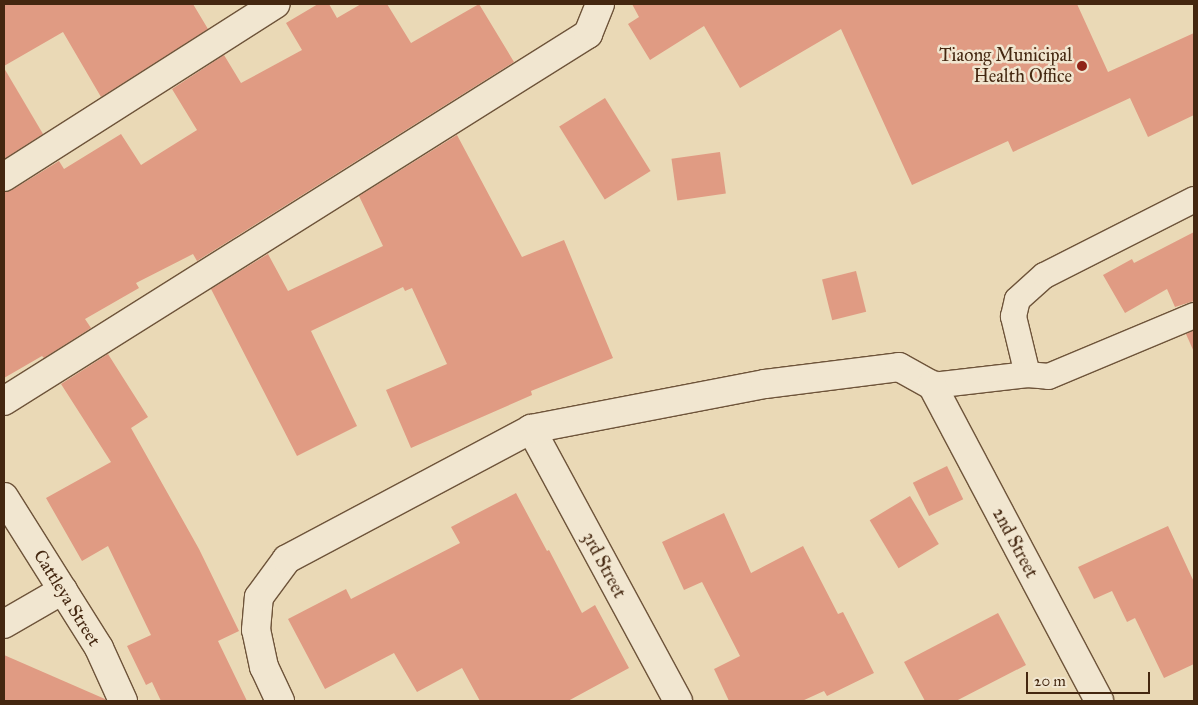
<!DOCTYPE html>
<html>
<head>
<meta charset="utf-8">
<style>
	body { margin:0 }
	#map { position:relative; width:1198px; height:705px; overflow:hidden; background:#ead9b6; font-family:"IM FELL Great Primer",serif }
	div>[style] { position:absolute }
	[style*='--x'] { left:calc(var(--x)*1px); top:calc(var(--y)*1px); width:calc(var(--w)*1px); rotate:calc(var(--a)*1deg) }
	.building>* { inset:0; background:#e09b83; transform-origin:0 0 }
	.roads { filter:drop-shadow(1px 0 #6e543a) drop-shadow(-1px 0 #6e543a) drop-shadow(0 1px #6e543a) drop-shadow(0 -1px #6e543a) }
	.service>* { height:25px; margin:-12.5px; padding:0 12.5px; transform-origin:12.5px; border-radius:12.5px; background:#f1e6d0 }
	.minor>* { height:28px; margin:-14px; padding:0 14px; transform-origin:14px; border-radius:14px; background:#f1e6d0 }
	.dots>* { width:14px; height:14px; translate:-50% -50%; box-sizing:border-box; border:2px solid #f1e6d0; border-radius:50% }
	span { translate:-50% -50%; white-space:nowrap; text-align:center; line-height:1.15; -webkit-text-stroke:5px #f1e6d0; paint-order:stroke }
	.poi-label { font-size:18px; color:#442710 }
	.right { translate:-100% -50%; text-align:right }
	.street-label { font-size:18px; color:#442710 }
	.frame { position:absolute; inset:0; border:5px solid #442710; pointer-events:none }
	.scale { position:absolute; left:1026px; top:672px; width:124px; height:22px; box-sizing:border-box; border:2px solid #442710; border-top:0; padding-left:6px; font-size:15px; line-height:18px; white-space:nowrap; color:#442710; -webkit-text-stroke:4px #f1e6d0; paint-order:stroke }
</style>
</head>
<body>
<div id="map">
	<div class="building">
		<i style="clip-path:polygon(4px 4px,193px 4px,208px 29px,101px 97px,63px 32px,4px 66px)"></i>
		<i style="clip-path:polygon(318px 4px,329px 4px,337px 18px,361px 4px,387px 4px,411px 43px,479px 4px,514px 62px,197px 261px,193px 254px,136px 283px,139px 288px,85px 319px,91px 328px,44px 358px,42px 356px,4px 378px,4px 192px,12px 190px,59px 161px,64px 169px,121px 134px,141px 165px,197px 130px,172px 89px,224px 55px,241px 83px,302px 50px,286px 23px)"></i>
		<i style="clip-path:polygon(632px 4px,1077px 4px,1108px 72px,1194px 33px,1194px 115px,1148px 137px,1130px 98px,1013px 152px,1008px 141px,912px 185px,841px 29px,740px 88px,704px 26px,650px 60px,628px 24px,639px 17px)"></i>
		<i style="clip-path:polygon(4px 68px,43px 134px,4px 159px)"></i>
		<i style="left:605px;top:98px;width:86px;height:54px;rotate:58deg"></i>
		<i style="clip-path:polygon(457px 135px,522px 257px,564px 240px,613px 358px,531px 391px,532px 395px,411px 448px,386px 390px,447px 364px,412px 288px,405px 291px,403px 287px,311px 331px,357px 426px,297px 456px,211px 289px,268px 254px,288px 291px,383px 246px,359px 196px)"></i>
		<i style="left:720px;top:152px;width:42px;height:49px;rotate:82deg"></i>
		<i style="clip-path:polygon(1194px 232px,1194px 301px,1175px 307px,1167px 289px,1125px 313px,1103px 275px,1132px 259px,1134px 263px)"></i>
		<i style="left:856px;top:271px;width:42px;height:35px;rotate:76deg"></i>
		<i style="clip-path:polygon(1194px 330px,1194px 352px,1186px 334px)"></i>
		<i style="clip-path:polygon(108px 354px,148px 417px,131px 428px,199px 549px,239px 631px,218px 641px,247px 701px,161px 701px,152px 682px,146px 685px,127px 646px,151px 635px,108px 546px,82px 561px,46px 498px,111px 462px,61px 384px)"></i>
		<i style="left:947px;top:466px;width:37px;height:38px;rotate:64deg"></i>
		<i style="clip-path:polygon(516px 493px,547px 551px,549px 550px,582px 613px,595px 605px,629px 668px,568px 701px,480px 701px,462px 668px,417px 692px,394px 653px,325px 689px,288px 619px,346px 589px,351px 599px,460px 543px,451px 527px)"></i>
		<i style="left:910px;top:496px;width:56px;height:47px;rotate:59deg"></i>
		<i style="clip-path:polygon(724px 513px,751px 573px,803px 546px,838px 614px,843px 612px,874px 673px,827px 696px,824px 691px,802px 701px,729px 701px,714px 669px,740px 656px,702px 582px,684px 590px,662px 542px)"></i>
		<i style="clip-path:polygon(1168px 526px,1194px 582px,1194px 664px,1164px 678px,1135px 618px,1127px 622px,1112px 591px,1094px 599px,1078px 567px)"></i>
		<i style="clip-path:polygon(998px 613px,1026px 665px,956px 701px,925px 701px,904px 662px)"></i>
		<i style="clip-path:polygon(4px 655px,105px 699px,106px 701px,4px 701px)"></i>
	</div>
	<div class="roads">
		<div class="service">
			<i style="--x:1027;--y:374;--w:60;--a:-103.6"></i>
			<i style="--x:1013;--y:316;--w:17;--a:-77"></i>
			<i style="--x:1017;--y:299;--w:36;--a:-42"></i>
			<i style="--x:1044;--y:275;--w:168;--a:-26.9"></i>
			<i style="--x:932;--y:385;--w:96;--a:-6.6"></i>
			<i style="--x:1027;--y:374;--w:21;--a:5"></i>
			<i style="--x:1048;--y:376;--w:158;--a:-22.7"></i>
		</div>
		<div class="minor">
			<i style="--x:4;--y:177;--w:322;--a:-32.5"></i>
			<i style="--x:4;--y:401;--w:690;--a:-32.15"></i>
			<i style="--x:588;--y:34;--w:32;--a:-68"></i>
			<i style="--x:531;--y:429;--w:309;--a:61.6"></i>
			<i style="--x:4;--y:497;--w:178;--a:57.8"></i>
			<i style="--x:99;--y:648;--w:58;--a:65.6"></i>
			<i style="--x:4;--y:624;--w:68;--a:-30"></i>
			<i style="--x:280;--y:701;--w:38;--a:-115"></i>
			<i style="--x:264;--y:667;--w:38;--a:-102"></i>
			<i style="--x:256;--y:630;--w:33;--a:-85"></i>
			<i style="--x:259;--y:597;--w:47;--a:-53.6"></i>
			<i style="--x:287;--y:559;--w:276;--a:-28"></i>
			<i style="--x:531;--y:429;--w:238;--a:-10.9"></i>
			<i style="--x:765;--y:384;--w:135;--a:-7.2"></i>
			<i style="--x:899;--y:367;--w:38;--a:29"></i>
			<i style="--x:932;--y:385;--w:357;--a:62.1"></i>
		</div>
	</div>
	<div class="dots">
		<i style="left:1082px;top:66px;background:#8f2418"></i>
	</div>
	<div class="poi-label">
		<span class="right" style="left:1072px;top:66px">Tiaong Municipal<br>Health Office</span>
	</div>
	<div class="street-label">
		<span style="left:1015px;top:543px;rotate:62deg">2nd Street</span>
		<span style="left:604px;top:565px;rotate:62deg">3rd Street</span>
		<span style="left:67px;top:598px;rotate:58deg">Cattleya Street</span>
	</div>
	<div class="frame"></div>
	<div class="scale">20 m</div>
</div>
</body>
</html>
